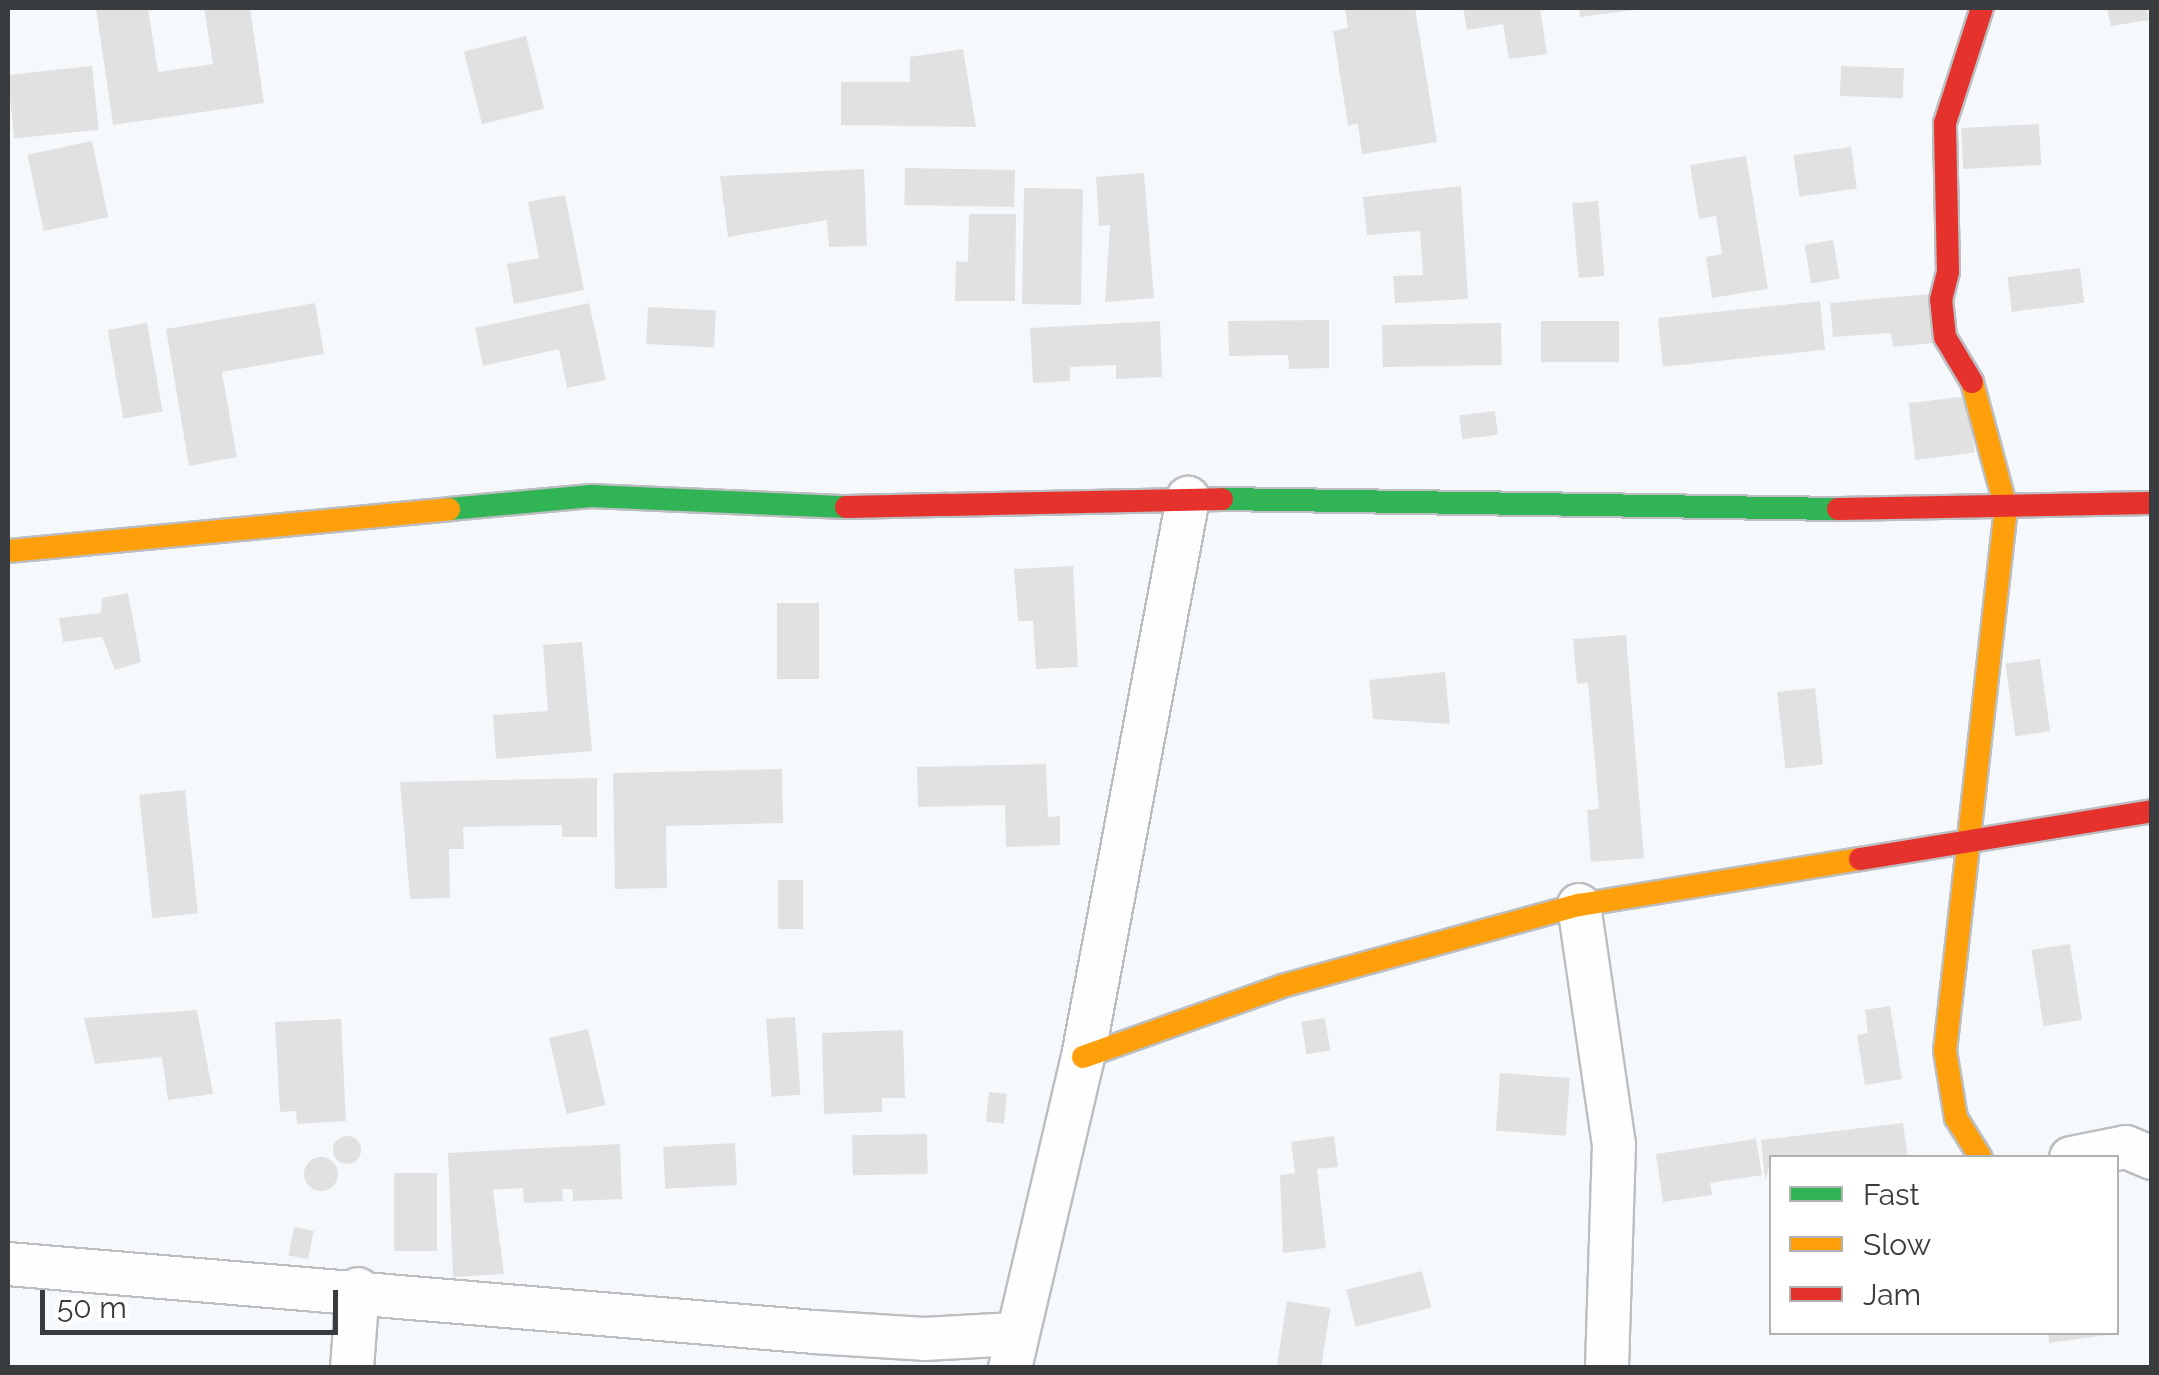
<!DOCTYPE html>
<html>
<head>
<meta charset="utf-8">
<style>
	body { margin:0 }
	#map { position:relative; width:2159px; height:1375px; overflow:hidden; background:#f6f9fc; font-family:Raleway,sans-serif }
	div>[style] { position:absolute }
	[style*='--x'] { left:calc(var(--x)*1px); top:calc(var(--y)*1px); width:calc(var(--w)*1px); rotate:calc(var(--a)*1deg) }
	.building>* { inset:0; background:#e1e1e1; transform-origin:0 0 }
	.round { border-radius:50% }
	.roads { filter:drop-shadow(2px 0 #bcbec1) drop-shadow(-2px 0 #bcbec1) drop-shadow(0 2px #bcbec1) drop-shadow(0 -2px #bcbec1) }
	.street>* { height:42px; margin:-21px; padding:0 21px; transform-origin:21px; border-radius:21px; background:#fefeff }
	.fast>* { height:22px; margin:-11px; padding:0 11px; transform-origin:11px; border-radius:11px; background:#30b455 }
	.slow>* { height:22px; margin:-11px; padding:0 11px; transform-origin:11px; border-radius:11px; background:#ff9f0a }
	.jam>* { height:22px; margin:-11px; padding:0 11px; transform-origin:11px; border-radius:11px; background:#e5322d }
	span { translate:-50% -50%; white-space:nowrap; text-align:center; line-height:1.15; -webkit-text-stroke:9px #fff; paint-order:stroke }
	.frame { position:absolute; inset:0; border:10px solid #393c3e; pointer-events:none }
	.legend { position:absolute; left:1769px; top:1155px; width:350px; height:180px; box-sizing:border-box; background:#fff; border:2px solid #b0b1b2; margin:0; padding:12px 18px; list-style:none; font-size:30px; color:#393c3e }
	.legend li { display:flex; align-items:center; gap:20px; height:50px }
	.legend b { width:50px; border:2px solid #b0b1b2 }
	.scale { position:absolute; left:40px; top:1290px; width:298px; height:45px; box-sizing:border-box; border:5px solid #393c3e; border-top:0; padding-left:12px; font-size:30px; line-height:35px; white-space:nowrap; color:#393c3e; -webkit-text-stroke:8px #fff; paint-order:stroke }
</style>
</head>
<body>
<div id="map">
	<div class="building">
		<i style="clip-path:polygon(96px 8px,148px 8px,158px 72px,213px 64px,204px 8px,250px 8px,264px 103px,113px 125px)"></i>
		<i style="clip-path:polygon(1345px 8px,1415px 8px,1437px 142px,1362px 154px,1358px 124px,1348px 125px,1333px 31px,1348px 28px)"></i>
		<i style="clip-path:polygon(1463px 8px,1540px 8px,1547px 54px,1509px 59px,1503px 24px,1467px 30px)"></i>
		<i style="clip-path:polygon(1579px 8px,1634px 8px,1634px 10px,1580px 17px)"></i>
		<i style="clip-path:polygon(2107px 8px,2147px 8px,2149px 20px,2111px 26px)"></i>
		<i style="left:526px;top:36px;width:75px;height:64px;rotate:76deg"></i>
		<i style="clip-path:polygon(963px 49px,976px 127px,841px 125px,841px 82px,910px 82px,910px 57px)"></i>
		<i style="left:92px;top:66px;width:64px;height:85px;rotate:84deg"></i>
		<i style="left:1841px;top:66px;width:63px;height:30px;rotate:2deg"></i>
		<i style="left:2039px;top:124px;width:41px;height:78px;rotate:87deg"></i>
		<i style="left:92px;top:141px;width:78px;height:66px;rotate:78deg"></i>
		<i style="left:1851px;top:147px;width:42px;height:58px;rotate:82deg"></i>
		<i style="clip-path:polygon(1746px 156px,1768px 289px,1712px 298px,1706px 257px,1722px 254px,1716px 216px,1699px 219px,1690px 165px)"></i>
		<i style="left:905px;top:168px;width:110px;height:37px;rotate:1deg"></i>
		<i style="clip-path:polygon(864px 169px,867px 246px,829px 247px,827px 220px,728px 237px,720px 176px)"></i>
		<i style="clip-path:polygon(1144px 173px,1154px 298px,1105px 302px,1110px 225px,1099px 226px,1096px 177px)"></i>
		<i style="clip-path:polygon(1461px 186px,1468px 299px,1395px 303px,1393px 276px,1423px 275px,1420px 231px,1367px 235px,1363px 197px)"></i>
		<i style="left:1024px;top:188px;width:59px;height:116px;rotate:1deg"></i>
		<i style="clip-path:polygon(565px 195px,584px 290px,514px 304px,507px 264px,539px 258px,528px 202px)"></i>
		<i style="left:1598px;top:201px;width:75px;height:26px;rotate:85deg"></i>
		<i style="clip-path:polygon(969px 214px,1016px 214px,1015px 301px,955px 301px,956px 261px,968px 262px)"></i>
		<i style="left:1833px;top:240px;width:39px;height:29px;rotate:80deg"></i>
		<i style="left:2080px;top:268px;width:35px;height:73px;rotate:83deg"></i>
		<i style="clip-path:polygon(1929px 294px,1933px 343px,1893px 347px,1891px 333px,1833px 337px,1830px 303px)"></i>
		<i style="left:1820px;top:301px;width:49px;height:163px;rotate:84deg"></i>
		<i style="clip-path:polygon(315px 303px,324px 354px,222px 372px,237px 457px,189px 466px,166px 329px)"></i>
		<i style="clip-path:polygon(589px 303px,606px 380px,567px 388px,559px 349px,483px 366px,475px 328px)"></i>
		<i style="left:648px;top:307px;width:68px;height:37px;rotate:3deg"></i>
		<i style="clip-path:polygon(1329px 320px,1329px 368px,1289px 369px,1288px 355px,1229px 356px,1228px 321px)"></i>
		<i style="clip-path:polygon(1160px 321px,1162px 377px,1116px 379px,1116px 365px,1070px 367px,1070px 381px,1033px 383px,1030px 328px)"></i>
		<i style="left:1619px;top:321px;width:41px;height:78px;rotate:90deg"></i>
		<i style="left:147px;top:323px;width:90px;height:40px;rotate:80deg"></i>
		<i style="left:1501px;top:323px;width:42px;height:119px;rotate:89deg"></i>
		<i style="left:1968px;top:396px;width:57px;height:60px;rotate:83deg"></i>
		<i style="left:1495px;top:411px;width:24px;height:36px;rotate:83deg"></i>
		<i style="clip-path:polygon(1073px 566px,1078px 667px,1036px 669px,1033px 621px,1018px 621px,1014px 569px)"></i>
		<i style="clip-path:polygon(128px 593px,141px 662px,115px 670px,102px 637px,63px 642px,59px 618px,101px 613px,102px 598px)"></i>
		<i style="left:777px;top:603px;width:42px;height:76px"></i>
		<i style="clip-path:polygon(1626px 635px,1644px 858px,1591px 862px,1587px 810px,1599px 809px,1588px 683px,1577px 684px,1573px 639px)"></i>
		<i style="clip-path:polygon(582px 642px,592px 751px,496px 759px,493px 715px,548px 711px,543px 645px)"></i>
		<i style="left:2040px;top:659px;width:73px;height:35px;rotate:82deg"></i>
		<i style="clip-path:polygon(1445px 672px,1450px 724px,1373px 719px,1369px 680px)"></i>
		<i style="left:1815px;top:688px;width:77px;height:38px;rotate:84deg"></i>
		<i style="clip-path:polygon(1046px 764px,1048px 817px,1060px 816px,1060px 845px,1006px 847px,1005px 805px,918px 807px,917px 767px)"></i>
		<i style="clip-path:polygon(782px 769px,783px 823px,666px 826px,667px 888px,615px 889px,613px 773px)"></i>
		<i style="clip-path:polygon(597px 778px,597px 837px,562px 837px,562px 825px,463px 827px,464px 849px,449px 849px,450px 898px,410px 899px,400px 782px)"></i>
		<i style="left:185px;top:790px;width:124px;height:46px;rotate:84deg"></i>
		<i style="left:778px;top:880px;width:25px;height:49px"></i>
		<i style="left:2070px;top:944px;width:77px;height:39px;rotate:81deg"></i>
		<i style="clip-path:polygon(1890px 1006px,1902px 1079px,1865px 1085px,1857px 1035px,1868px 1033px,1865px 1010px)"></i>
		<i style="clip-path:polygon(197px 1010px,213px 1094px,168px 1100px,162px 1057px,95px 1064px,84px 1018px)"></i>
		<i style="left:795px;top:1017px;width:78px;height:29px;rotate:86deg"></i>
		<i style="left:1325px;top:1018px;width:33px;height:24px;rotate:81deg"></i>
		<i style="clip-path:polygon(341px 1019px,346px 1121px,297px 1124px,296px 1111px,280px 1112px,275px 1022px)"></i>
		<i style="left:588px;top:1029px;width:78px;height:40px;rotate:77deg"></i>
		<i style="clip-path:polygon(903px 1030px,905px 1098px,882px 1098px,882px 1112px,824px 1114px,822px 1033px)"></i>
		<i style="left:1500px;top:1073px;width:70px;height:58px;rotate:4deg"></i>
		<i style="left:989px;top:1092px;width:18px;height:30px;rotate:6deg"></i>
		<i style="clip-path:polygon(1903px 1123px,1908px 1158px,1772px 1158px,1765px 1180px,1761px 1140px)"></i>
		<i style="left:927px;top:1134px;width:40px;height:75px;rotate:89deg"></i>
		<i style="clip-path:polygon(1334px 1136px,1338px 1167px,1317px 1169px,1326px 1248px,1283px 1253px,1280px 1175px,1295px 1173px,1291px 1142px)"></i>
		<i class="round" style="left:333px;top:1136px;width:28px;height:28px"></i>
		<i style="clip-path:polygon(1756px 1139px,1762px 1175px,1710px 1183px,1712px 1195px,1663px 1202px,1656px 1154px)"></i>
		<i style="left:735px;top:1143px;width:42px;height:72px;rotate:87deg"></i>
		<i style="clip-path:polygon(620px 1144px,622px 1199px,573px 1201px,572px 1189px,562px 1189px,563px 1201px,524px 1203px,523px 1188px,493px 1190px,504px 1274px,453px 1277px,448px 1153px)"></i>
		<i class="round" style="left:304px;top:1157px;width:34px;height:34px"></i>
		<i style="left:437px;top:1173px;width:78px;height:43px;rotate:90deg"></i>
		<i style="left:294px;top:1227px;width:20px;height:29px;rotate:11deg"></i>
		<i style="left:1422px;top:1271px;width:38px;height:78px;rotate:76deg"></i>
		<i style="left:1287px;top:1301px;width:44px;height:68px;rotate:9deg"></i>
		<i style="clip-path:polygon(2048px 1332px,2107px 1332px,2107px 1335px,2049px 1343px)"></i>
	</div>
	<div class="roads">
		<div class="street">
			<i style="--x:1579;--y:905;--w:242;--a:81.7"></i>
			<i style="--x:1614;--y:1144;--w:224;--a:91.8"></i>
			<i style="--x:2071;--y:1158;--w:56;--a:-11.3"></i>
			<i style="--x:2126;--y:1147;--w:28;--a:23"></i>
			<i style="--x:8;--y:1264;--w:809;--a:4.82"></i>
			<i style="--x:814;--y:1332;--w:110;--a:3.6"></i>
			<i style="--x:924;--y:1339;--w:91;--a:-3.1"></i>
			<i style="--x:352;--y:1368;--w:79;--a:-85.7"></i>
			<i style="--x:1010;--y:1368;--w:319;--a:-76.8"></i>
			<i style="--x:1083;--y:1057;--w:569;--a:-79.36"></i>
		</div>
		<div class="fast">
			<i style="--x:1222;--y:499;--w:616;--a:0.93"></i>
			<i style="--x:449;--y:509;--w:143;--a:-5.2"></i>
			<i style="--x:591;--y:496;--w:255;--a:2.5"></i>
		</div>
		<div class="slow">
			<i style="--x:1972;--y:382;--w:131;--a:74.9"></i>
			<i style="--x:2006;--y:508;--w:546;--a:96.41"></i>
			<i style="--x:1945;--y:1051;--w:68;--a:80.7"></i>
			<i style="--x:1956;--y:1118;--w:47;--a:58"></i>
			<i style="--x:8;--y:551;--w:443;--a:-5.4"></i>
			<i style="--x:1083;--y:1057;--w:211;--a:-19.6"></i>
			<i style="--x:1282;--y:986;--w:308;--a:-15.3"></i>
			<i style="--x:1579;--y:905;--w:285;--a:-9.3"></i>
		</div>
		<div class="jam">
			<i style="--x:1972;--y:382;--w:52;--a:-121"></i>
			<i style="--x:1945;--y:337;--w:37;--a:-96"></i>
			<i style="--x:1941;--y:300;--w:30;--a:-76"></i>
			<i style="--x:1948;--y:271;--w:148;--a:-91.2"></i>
			<i style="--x:1945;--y:123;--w:121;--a:-72.2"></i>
			<i style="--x:846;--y:507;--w:376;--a:-1.2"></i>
			<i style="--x:1838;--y:509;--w:314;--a:-1.1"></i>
			<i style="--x:1860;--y:859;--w:296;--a:-9.3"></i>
		</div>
	</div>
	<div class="frame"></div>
	<ul class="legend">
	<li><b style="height:12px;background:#30b455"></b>Fast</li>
	<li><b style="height:12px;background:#ff9f0a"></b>Slow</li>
	<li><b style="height:12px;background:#e5322d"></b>Jam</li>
	</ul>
	<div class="scale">50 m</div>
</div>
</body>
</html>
